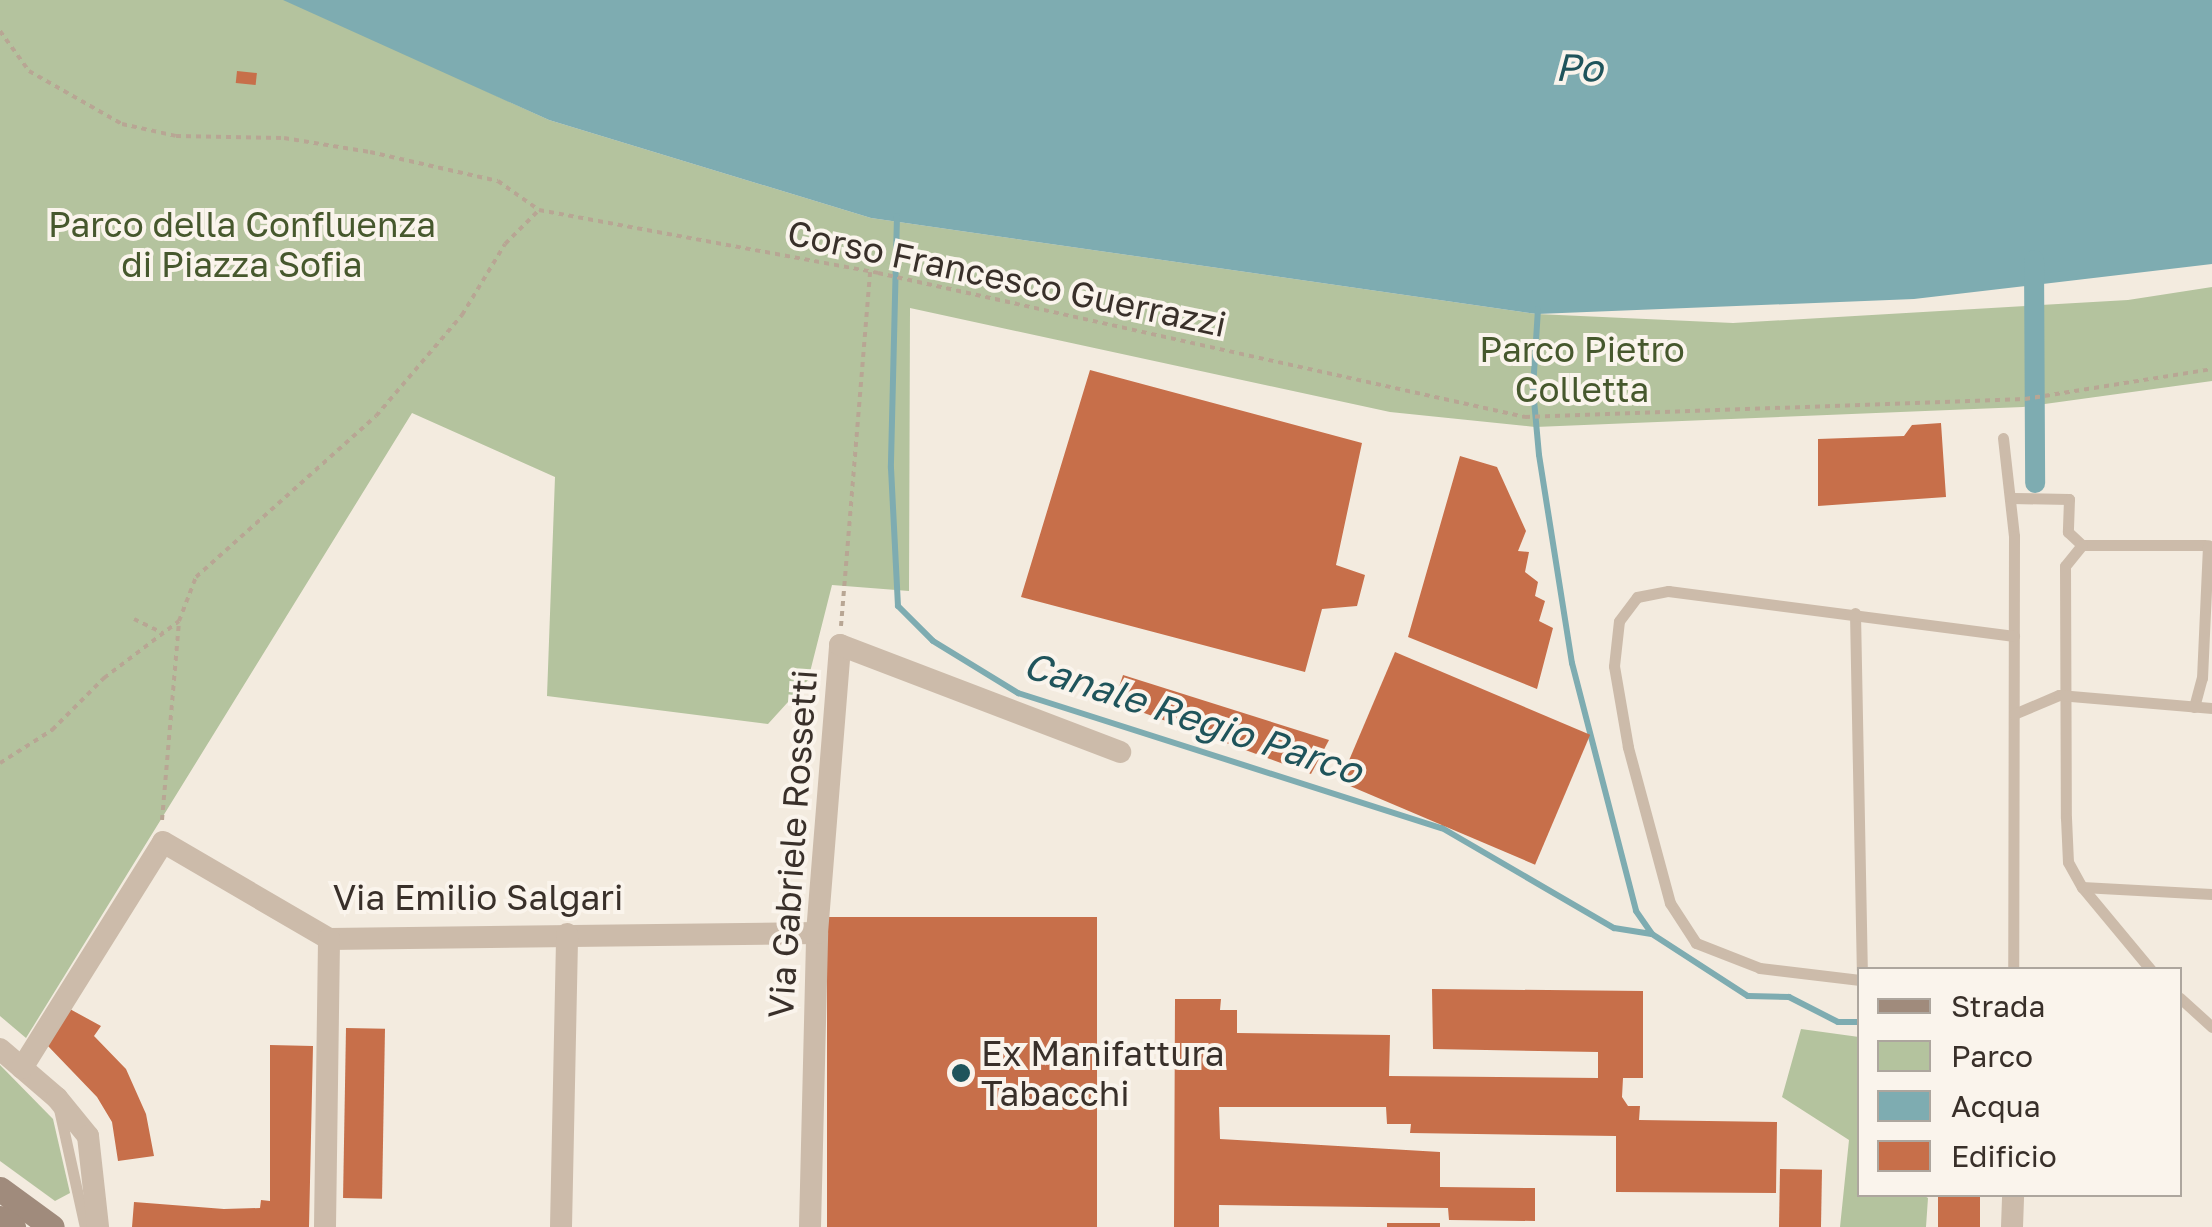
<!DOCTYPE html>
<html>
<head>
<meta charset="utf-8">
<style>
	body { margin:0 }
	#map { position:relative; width:2212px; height:1227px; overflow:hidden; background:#f3ebdf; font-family:"Golos Text",sans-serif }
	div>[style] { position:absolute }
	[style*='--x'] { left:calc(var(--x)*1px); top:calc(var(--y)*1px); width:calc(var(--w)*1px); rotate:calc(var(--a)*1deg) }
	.green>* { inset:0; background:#b4c39e }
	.water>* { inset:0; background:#7eacb1 }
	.stream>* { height:6px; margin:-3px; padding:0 3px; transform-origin:3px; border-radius:3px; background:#7eacb1 }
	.canal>* { height:20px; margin:-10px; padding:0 10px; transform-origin:10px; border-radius:10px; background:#7eacb1 }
	.building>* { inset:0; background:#c76f4a; transform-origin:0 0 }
	.path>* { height:4px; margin-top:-2px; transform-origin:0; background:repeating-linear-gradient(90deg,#b8a694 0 5px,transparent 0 10px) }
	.lane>* { height:11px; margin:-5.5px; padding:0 5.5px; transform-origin:5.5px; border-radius:5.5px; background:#cba }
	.street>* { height:22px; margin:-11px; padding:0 11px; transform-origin:11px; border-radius:11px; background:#cba }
	.secondary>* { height:25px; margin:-12.5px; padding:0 12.5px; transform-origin:12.5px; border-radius:12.5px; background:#a08b7c }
	.dots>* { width:28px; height:28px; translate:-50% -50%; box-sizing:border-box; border:5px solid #faf4ec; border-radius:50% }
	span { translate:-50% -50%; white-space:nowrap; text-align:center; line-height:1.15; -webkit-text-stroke:8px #faf4ec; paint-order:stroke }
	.park-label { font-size:35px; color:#46582d }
	.street-label { font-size:35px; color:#39302a }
	.poi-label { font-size:35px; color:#39302a }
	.left { translate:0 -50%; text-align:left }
	.water-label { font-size:38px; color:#1f545b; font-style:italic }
	.legend { position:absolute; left:1857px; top:967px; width:325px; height:230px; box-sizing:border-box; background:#faf4ec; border:2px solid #ada69e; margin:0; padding:12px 18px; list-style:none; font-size:30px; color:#39302a }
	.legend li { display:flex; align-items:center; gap:20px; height:50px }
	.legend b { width:50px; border:2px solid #ada69e }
</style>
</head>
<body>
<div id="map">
	<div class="green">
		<i style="clip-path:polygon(0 0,288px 0,549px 120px,871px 218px,1537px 314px,1733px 323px,2128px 300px,2212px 287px,2212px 381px,2023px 407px,1535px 427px,1390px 412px,910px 308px,909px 591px,832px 585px,808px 680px,768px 724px,547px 696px,555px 477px,412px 413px,26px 1038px,0 1016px)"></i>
		<i style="clip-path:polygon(1801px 1029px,1859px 1037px,1860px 1194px,1923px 1195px,1928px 1198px,1926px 1227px,1840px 1227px,1849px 1140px,1782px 1097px)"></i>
		<i style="clip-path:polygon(0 1065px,53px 1119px,70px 1193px,55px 1201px,0 1161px)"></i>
	</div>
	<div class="water">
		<i style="clip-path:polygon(283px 0,2212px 0,2212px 264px,1914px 299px,1537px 314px,871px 218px,549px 120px)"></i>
	</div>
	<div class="stream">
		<i style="--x:897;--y:216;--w:252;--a:91.4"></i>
		<i style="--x:891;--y:468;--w:138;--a:87.1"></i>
		<i style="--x:898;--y:606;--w:49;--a:45"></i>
		<i style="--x:933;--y:641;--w:100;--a:31.5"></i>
		<i style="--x:1018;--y:693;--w:445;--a:17.7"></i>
		<i style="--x:1442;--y:828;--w:199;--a:30.2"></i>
		<i style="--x:1614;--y:928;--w:38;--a:9"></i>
		<i style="--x:1538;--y:309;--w:80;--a:93.6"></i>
		<i style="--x:1533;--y:389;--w:66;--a:84.8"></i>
		<i style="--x:1539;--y:455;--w:211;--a:81"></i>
		<i style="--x:1572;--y:663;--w:256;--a:75.5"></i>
		<i style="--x:1636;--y:911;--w:28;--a:55"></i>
		<i style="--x:1652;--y:934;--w:114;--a:32.9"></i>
		<i style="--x:1748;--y:996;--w:41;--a:1.4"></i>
		<i style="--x:1789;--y:997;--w:55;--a:27"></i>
		<i style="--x:1838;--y:1022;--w:22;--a:0"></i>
	</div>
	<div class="canal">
		<i style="--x:2034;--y:260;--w:223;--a:89.7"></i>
	</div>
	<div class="building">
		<i style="left:237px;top:71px;width:20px;height:12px;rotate:6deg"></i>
		<i style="clip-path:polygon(1090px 370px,1362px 443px,1336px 565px,1365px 575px,1357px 606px,1322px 609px,1305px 672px,1021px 597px)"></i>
		<i style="clip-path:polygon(1941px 423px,1946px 497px,1818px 506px,1818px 439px,1904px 436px,1912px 425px)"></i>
		<i style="clip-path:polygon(1460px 456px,1497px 467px,1526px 531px,1518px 551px,1529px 552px,1525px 572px,1538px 582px,1535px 596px,1545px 601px,1539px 621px,1553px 628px,1537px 689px,1408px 637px)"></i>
		<i style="left:1395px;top:652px;width:212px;height:141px;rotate:23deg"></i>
		<i style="clip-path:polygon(1123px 675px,1329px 740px,1311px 774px,1114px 702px)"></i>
		<i style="left:1097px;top:917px;width:310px;height:270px;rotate:90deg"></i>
		<i style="clip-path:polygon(1432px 989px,1643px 991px,1643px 1078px,1623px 1078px,1622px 1097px,1628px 1106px,1640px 1106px,1639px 1120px,1777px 1122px,1776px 1193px,1616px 1192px,1616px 1136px,1410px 1133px,1411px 1124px,1387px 1124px,1386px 1107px,1219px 1107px,1220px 1139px,1440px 1152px,1440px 1187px,1535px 1188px,1535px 1221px,1449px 1220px,1448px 1208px,1219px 1205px,1219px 1227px,1174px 1227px,1175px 999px,1221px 999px,1220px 1010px,1237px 1010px,1237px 1033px,1390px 1035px,1389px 1076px,1598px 1078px,1598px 1052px,1433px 1049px)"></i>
		<i style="clip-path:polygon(68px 1008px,101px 1026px,94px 1036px,126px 1069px,146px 1114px,154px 1156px,118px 1161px,112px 1122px,97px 1097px,47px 1045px)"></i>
		<i style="left:346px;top:1028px;width:39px;height:170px;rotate:1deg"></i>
		<i style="clip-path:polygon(270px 1045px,313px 1046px,309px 1227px,132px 1227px,134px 1202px,224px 1209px,260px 1208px,261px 1200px,270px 1201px)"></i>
		<i style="left:1780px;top:1169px;width:42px;height:58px;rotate:1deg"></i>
		<i style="left:1938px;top:1194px;width:42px;height:33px"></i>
		<i style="left:1387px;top:1223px;width:53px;height:4px"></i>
	</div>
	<div class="path">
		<i style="--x:0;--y:31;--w:49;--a:54.1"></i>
		<i style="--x:29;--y:71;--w:107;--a:29.7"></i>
		<i style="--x:122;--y:124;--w:55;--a:12.5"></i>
		<i style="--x:176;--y:136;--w:108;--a:1.1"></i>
		<i style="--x:284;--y:138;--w:87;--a:9.2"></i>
		<i style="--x:370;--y:152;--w:131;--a:12.8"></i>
		<i style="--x:498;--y:181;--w:50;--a:35.3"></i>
		<i style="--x:539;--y:210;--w:345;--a:10.5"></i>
		<i style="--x:878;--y:273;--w:663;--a:12.55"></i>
		<i style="--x:1525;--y:417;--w:500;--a:-2.06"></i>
		<i style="--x:2025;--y:399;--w:189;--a:-9.1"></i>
		<i style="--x:134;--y:619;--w:32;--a:26"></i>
		<i style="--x:841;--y:626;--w:355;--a:-85.3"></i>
		<i style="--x:0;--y:763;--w:62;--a:-32.4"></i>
		<i style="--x:52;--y:730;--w:74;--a:-45"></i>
		<i style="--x:104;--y:678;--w:94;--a:-37.2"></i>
		<i style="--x:179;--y:621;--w:47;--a:-68.9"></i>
		<i style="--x:196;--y:577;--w:241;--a:-41.8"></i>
		<i style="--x:376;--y:416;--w:133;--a:-49.6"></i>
		<i style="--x:462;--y:315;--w:83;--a:-58.8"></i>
		<i style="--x:505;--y:244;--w:47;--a:-45"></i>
		<i style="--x:162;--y:820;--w:200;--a:-85.1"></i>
	</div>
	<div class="lane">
		<i style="--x:2003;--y:438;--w:99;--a:83.6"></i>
		<i style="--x:2014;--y:536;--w:434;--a:90.1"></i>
		<i style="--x:2012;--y:498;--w:57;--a:1"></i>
		<i style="--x:2069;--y:499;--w:33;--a:92"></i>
		<i style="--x:2068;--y:532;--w:19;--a:43"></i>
		<i style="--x:2205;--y:545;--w:123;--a:180"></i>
		<i style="--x:2082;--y:545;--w:27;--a:129"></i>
		<i style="--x:2065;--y:566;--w:252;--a:89.8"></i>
		<i style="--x:2066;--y:818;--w:44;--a:87.4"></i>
		<i style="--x:2068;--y:862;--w:29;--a:61"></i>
		<i style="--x:2082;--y:887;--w:130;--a:3.1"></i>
		<i style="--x:1855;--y:613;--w:357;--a:88.9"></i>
		<i style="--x:2194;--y:707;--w:30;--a:-75"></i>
		<i style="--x:2202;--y:678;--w:133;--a:-87.4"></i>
		<i style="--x:2014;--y:714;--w:49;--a:-22.9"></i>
		<i style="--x:2059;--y:695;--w:154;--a:4.9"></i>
		<i style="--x:2082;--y:887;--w:108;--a:50.3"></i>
		<i style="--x:1860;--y:980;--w:101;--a:-173.2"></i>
		<i style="--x:1760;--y:968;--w:69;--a:-158.7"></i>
		<i style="--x:1696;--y:943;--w:48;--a:-123"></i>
		<i style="--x:1670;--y:903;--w:162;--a:-105.1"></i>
		<i style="--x:1628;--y:747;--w:82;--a:-99.8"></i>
		<i style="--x:1614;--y:666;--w:45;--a:-83.7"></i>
		<i style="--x:1619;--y:621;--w:30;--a:-53"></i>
		<i style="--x:1637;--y:597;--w:32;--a:-11"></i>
		<i style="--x:1668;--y:591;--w:349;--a:7.4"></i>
		<i style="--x:2180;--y:998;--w:43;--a:42.2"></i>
		<i style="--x:59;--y:1109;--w:121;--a:77.6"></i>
	</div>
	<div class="street">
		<i style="--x:0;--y:1049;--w:75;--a:40.7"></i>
		<i style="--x:57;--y:1098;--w:49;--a:50.8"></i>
		<i style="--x:88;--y:1136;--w:92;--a:83.7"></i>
		<i style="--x:22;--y:1068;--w:266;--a:-58"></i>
		<i style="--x:163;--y:842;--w:192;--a:30.3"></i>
		<i style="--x:329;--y:939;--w:488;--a:-0.7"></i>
		<i style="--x:325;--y:1227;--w:288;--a:-89.2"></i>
		<i style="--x:561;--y:1227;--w:293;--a:-88.8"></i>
		<i style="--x:810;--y:1227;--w:294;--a:-88.6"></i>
		<i style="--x:817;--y:933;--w:289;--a:-85.4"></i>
		<i style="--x:840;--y:645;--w:300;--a:20.9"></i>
		<i style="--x:2012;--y:1227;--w:33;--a:-88"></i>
	</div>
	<div class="secondary">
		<i style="--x:0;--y:1189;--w:64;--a:36.2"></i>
		<i style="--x:0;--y:1218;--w:16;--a:35"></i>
	</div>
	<div class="dots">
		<i style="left:961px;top:1073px;background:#1f545b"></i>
	</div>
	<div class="park-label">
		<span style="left:242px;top:244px">Parco della Confluenza<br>di Piazza Sofia</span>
		<span style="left:1582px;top:369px">Parco Pietro<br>Colletta</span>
	</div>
	<div class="street-label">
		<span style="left:1007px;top:278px;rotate:12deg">Corso Francesco Guerrazzi</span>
		<span style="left:792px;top:844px;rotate:-86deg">Via Gabriele Rossetti</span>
		<span style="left:478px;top:897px">Via Emilio Salgari</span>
	</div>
	<div class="poi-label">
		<span class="left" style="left:981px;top:1073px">Ex Manifattura<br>Tabacchi</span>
	</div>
	<div class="water-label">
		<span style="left:1579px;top:67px;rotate:1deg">Po</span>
		<span style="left:1193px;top:717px;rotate:18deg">Canale Regio Parco</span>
	</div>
	<ul class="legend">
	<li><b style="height:12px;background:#a08b7c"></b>Strada</li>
	<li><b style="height:28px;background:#b4c39e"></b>Parco</li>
	<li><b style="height:28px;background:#7eacb1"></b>Acqua</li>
	<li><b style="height:28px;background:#c76f4a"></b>Edificio</li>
	</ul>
</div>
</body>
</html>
